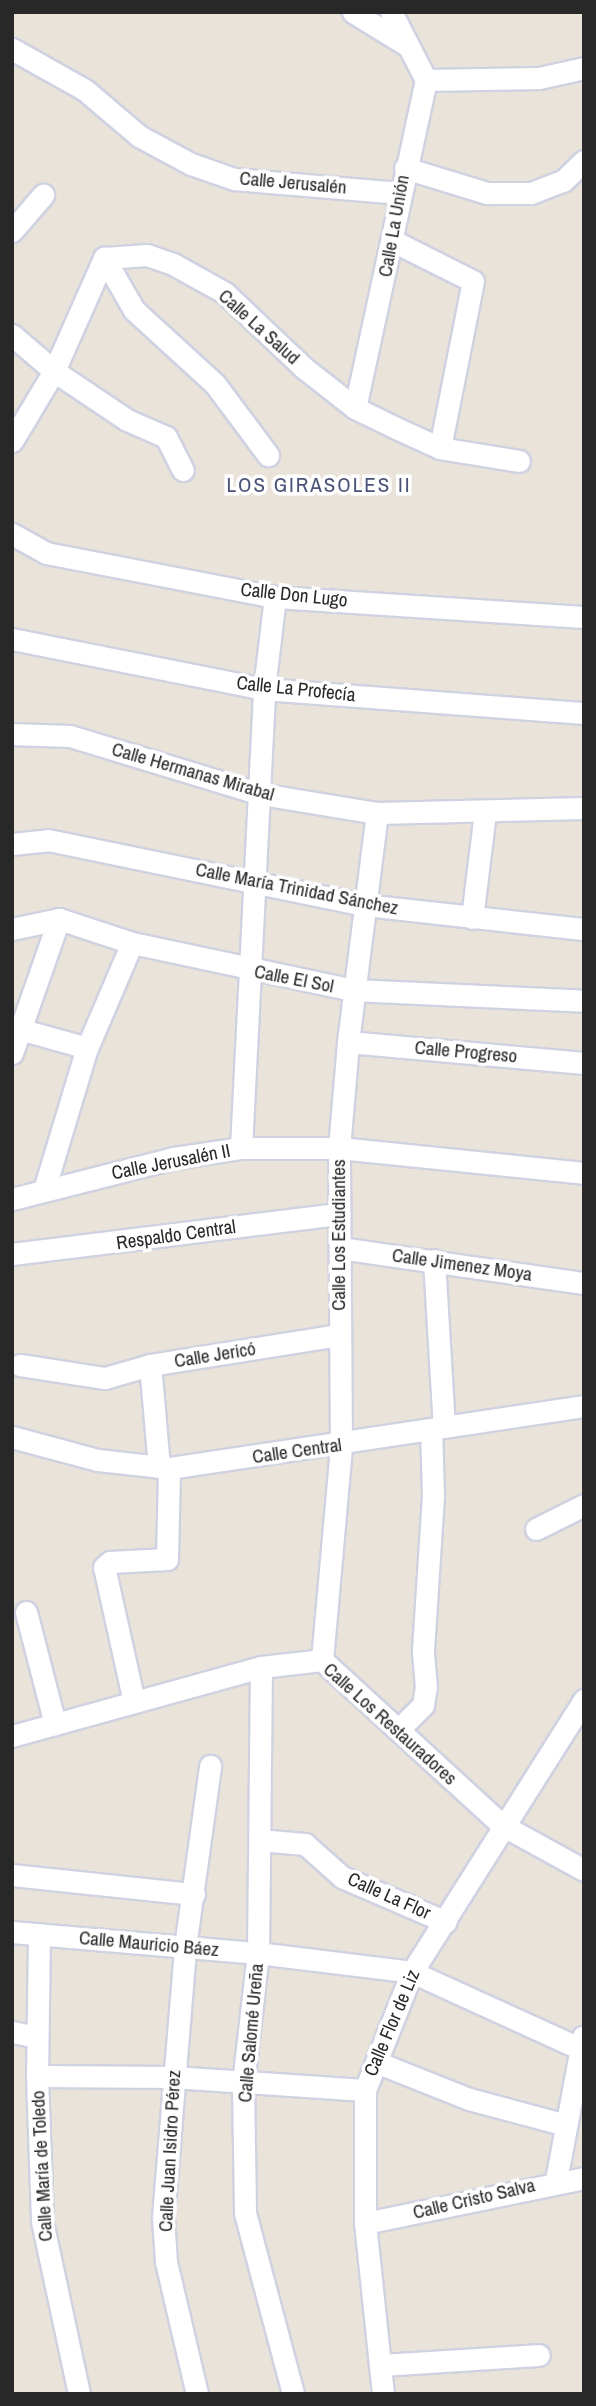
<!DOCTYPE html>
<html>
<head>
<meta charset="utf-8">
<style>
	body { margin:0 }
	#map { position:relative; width:596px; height:2406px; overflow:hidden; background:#eae3da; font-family:"Archivo Narrow",sans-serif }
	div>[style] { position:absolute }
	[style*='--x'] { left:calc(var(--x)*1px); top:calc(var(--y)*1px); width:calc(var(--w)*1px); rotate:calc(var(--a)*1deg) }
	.roads { filter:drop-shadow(2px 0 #cfd2e1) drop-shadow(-2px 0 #cfd2e1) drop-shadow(0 2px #cfd2e1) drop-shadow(0 -2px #cfd2e1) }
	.minor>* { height:21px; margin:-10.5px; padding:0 10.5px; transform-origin:10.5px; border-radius:10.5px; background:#fff }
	span { translate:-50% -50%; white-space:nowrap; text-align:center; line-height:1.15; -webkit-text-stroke:7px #fff; paint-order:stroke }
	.street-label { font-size:19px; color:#282828 }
	.neighbourhood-label { font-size:21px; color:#4a5277; letter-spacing:2px }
	.frame { position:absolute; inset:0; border:14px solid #282828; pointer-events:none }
</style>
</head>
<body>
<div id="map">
	<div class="roads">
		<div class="minor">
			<i style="--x:353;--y:12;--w:65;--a:31.7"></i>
			<i style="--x:12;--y:49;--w:84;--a:29.3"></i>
			<i style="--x:85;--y:90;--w:71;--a:40.4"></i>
			<i style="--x:139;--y:136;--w:59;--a:28.3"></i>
			<i style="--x:191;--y:164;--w:46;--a:19.2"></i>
			<i style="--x:234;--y:179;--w:167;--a:4.8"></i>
			<i style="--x:426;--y:80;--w:113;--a:-1"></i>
			<i style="--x:539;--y:78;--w:46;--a:-12.5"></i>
			<i style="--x:405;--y:168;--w:86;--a:17"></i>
			<i style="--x:487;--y:193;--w:44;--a:0"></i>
			<i style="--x:531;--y:193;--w:34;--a:-21"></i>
			<i style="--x:563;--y:181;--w:29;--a:-44"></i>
			<i style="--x:12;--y:231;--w:48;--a:-49.3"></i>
			<i style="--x:393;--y:241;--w:89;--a:26.6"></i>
			<i style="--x:473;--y:281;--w:170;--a:101.2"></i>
			<i style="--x:104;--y:258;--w:43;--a:-4"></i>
			<i style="--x:147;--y:255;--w:28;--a:19"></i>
			<i style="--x:173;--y:264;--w:60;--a:29.1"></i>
			<i style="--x:225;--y:293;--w:109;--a:43.5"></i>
			<i style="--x:304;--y:368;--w:65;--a:38.1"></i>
			<i style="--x:355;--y:408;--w:46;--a:26"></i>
			<i style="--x:396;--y:428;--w:48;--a:24.4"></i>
			<i style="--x:440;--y:448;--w:80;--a:9.3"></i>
			<i style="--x:104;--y:258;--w:60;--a:60"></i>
			<i style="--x:134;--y:310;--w:110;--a:42.4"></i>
			<i style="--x:215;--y:384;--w:89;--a:53.3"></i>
			<i style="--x:12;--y:335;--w:55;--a:40.6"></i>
			<i style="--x:54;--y:371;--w:88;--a:33.9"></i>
			<i style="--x:127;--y:420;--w:43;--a:23.6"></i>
			<i style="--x:166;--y:437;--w:37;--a:63"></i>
			<i style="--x:355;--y:408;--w:336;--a:-77.8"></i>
			<i style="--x:426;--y:80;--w:76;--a:-117.2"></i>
			<i style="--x:12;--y:441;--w:82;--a:-59"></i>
			<i style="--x:54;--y:371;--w:124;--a:-66.1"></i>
			<i style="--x:12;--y:534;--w:39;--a:29"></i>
			<i style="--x:46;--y:553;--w:233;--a:10.9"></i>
			<i style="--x:275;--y:597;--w:310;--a:3.7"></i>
			<i style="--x:12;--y:639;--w:257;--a:11.2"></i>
			<i style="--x:264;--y:689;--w:321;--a:4.3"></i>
			<i style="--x:12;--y:734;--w:58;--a:2"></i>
			<i style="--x:70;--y:736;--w:200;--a:16.9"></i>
			<i style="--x:261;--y:794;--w:118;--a:9.3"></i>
			<i style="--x:377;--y:813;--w:207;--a:-1.4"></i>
			<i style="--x:12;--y:844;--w:36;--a:-6"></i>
			<i style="--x:48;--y:840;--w:324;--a:11.6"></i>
			<i style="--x:365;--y:905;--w:220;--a:6.3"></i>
			<i style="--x:472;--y:918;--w:107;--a:-83"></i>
			<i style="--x:12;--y:929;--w:48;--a:-12"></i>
			<i style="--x:59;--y:919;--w:77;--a:18.2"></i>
			<i style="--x:132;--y:943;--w:227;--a:12"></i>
			<i style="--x:354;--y:990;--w:230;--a:2.7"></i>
			<i style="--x:12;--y:1027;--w:78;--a:15.6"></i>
			<i style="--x:348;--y:1042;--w:237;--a:5.1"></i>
			<i style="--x:12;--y:1053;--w:142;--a:-70.7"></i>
			<i style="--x:241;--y:1148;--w:460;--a:-87.1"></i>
			<i style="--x:264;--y:689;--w:93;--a:-83.2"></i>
			<i style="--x:44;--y:1190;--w:148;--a:-73.2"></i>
			<i style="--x:87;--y:1048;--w:114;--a:-66.8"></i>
			<i style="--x:12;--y:1199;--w:167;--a:-14.2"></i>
			<i style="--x:174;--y:1158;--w:68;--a:-8.5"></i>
			<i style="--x:241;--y:1148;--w:98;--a:0"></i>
			<i style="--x:339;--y:1148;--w:246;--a:5.8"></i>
			<i style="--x:340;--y:1248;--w:246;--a:8.2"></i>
			<i style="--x:12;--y:1254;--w:330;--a:-7"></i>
			<i style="--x:434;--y:1260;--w:167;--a:86.6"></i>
			<i style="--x:20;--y:1365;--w:86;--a:8.7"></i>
			<i style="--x:105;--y:1378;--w:47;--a:-16.1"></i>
			<i style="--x:12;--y:1437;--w:89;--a:15"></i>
			<i style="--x:98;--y:1460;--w:71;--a:6.4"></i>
			<i style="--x:169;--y:1468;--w:420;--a:-8.5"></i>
			<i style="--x:159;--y:1467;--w:102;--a:-95"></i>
			<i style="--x:150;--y:1365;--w:191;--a:-9"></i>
			<i style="--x:536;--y:1529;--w:54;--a:-26.6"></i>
			<i style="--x:26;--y:1612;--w:116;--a:75.5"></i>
			<i style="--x:322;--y:1660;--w:216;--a:-84.9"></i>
			<i style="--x:341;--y:1445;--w:297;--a:-90.4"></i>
			<i style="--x:339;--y:1148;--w:106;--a:-85.1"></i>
			<i style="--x:348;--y:1042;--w:231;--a:-82.8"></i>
			<i style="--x:261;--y:1667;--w:286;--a:90.6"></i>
			<i style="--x:258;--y:1953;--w:131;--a:96.6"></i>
			<i style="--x:243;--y:2083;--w:130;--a:89.1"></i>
			<i style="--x:245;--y:2213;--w:187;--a:75.1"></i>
			<i style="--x:134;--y:1702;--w:138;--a:-102.5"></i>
			<i style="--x:104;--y:1567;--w:8;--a:-40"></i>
			<i style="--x:110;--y:1562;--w:57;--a:-3"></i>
			<i style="--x:167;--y:1559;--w:91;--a:-88.7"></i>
			<i style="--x:399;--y:1729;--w:34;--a:-45"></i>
			<i style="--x:423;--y:1705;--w:18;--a:-81"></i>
			<i style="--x:426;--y:1687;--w:37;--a:-95"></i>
			<i style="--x:423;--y:1650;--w:155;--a:-86.3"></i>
			<i style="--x:433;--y:1495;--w:66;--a:-91.7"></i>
			<i style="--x:12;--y:1736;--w:258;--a:-15.5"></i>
			<i style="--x:261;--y:1667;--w:61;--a:-6.5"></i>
			<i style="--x:322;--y:1660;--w:244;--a:42.5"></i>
			<i style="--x:502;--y:1825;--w:94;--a:28.8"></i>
			<i style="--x:259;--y:1840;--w:46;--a:5"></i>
			<i style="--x:305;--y:1844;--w:50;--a:41.7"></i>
			<i style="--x:342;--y:1877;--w:113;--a:23.4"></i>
			<i style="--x:12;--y:1875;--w:183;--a:6"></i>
			<i style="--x:12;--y:1932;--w:247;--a:4.9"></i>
			<i style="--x:258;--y:1953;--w:155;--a:7"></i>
			<i style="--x:412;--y:1972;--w:186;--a:24.5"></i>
			<i style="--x:39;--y:1934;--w:142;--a:90.8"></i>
			<i style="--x:37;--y:2076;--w:145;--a:88"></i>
			<i style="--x:42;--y:2221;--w:177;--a:77.9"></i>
			<i style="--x:12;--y:2032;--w:25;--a:11"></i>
			<i style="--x:376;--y:2062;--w:100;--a:21.7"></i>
			<i style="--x:469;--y:2099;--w:100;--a:15"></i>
			<i style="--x:37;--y:2076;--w:136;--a:0.4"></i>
			<i style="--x:173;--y:2077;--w:192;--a:3.9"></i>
			<i style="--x:556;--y:2180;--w:146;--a:-79.3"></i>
			<i style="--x:365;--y:2223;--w:224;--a:-11.6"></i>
			<i style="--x:380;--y:2365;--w:159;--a:-3.6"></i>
			<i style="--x:197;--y:2394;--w:136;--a:-103.2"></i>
			<i style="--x:166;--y:2262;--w:45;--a:-93.8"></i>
			<i style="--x:163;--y:2217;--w:271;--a:-85.3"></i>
			<i style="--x:185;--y:1947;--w:183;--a:-82.1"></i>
			<i style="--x:383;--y:2394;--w:172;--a:-96"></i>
			<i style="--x:365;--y:2223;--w:133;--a:-90"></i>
			<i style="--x:365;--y:2090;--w:127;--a:-68.3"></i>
			<i style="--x:412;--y:1972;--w:322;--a:-57.7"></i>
		</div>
	</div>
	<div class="street-label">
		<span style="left:293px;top:183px;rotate:5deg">Calle Jerusalén</span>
		<span style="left:394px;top:226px;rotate:-80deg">Calle La Unión</span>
		<span style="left:259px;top:327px;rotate:42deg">Calle La Salud</span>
		<span style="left:294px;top:595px;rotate:6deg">Calle Don Lugo</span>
		<span style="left:296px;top:689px;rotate:6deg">Calle La Profecía</span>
		<span style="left:193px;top:772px;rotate:16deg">Calle Hermanas Mirabal</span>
		<span style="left:297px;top:889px;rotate:11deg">Calle María Trinidad Sánchez</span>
		<span style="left:294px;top:979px;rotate:11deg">Calle El Sol</span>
		<span style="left:466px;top:1052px;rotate:5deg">Calle Progreso</span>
		<span style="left:171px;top:1162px;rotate:-11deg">Calle Jerusalén II</span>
		<span style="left:176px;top:1235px;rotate:-8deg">Respaldo Central</span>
		<span style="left:339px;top:1235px;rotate:-90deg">Calle Los Estudiantes</span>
		<span style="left:462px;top:1265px;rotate:8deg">Calle Jimenez Moya</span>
		<span style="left:215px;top:1355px;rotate:-9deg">Calle Jericó</span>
		<span style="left:297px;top:1451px;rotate:-8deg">Calle Central</span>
		<span style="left:390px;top:1724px;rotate:42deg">Calle Los Restauradores</span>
		<span style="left:389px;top:1896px;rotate:24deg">Calle La Flor</span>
		<span style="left:149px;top:1944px;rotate:5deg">Calle Mauricio Báez</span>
		<span style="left:392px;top:2023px;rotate:-67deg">Calle Flor de Liz</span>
		<span style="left:251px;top:2033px;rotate:-85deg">Calle Salomé Ureña</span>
		<span style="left:170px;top:2151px;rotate:-87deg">Calle Juan Isidro Pérez</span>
		<span style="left:42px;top:2166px;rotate:-93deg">Calle María de Toledo</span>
		<span style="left:474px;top:2199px;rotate:-13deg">Calle Cristo Salva</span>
	</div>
	<div class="neighbourhood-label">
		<span style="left:319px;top:485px">LOS GIRASOLES II</span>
	</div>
	<div class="frame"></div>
</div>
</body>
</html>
